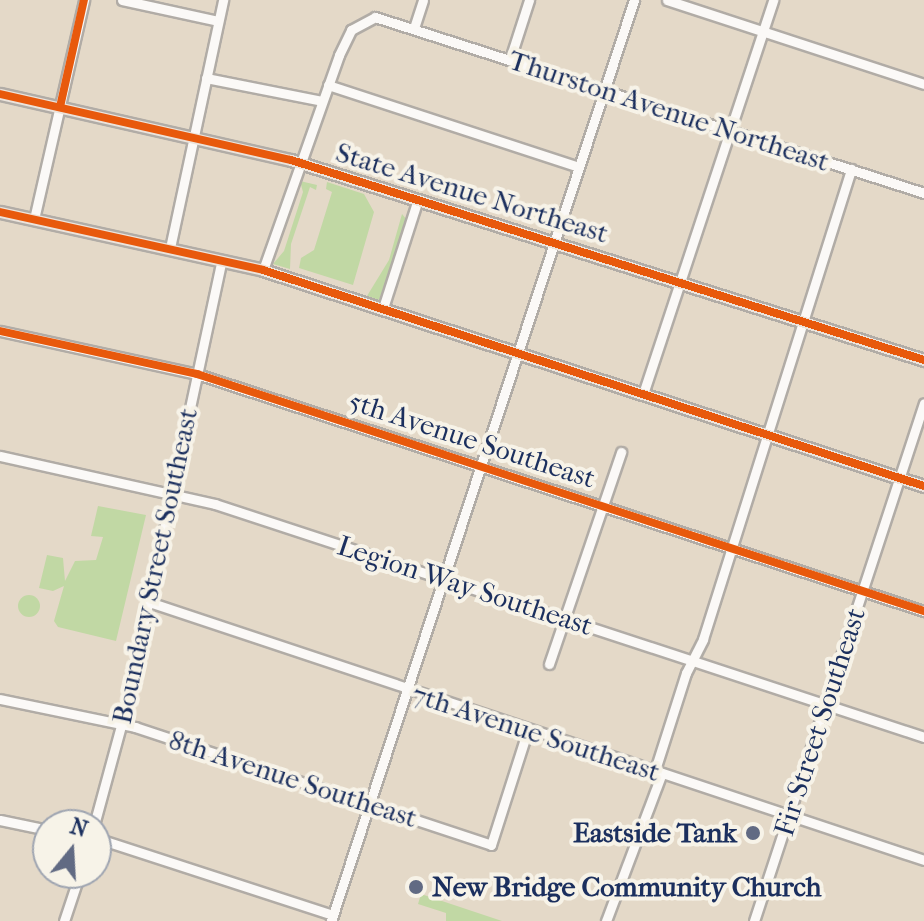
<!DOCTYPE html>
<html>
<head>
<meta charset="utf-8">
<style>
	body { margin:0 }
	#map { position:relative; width:924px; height:921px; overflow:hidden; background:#e4d9c8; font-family:"IM FELL French Canon",serif }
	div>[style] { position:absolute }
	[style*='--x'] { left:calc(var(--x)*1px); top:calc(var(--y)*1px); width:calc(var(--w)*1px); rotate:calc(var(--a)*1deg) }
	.green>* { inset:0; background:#c1d8a4 }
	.round { border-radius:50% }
	.roads { filter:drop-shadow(2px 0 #b1aca6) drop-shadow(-2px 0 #b1aca6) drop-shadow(0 2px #b1aca6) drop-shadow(0 -2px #b1aca6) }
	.minor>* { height:9px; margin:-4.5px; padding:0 4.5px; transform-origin:4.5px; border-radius:4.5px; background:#fbf9f7 }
	.major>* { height:11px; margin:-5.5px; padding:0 5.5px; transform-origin:5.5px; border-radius:5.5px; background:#ece4dc }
	.cycleway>* { height:8px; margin:-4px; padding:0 4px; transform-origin:4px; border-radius:4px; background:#e8590c }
	.dots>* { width:22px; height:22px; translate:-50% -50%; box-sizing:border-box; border:4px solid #f7f3e8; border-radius:50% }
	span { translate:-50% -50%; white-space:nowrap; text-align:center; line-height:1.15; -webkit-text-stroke:8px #f7f3e8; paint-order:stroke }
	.street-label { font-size:28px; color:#1b2f5e }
	.poi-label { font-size:28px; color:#1b2f5e; font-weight:700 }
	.right { translate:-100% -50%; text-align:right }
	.left { translate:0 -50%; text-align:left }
	.north { position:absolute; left:32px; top:809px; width:80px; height:80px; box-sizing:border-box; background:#f7f3e8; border:2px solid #9fa5b1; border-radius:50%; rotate:18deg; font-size:22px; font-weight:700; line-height:32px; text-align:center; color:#1b2f5e }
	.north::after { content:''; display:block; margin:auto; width:28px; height:36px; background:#616a83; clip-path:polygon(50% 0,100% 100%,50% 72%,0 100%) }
</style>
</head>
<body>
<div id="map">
	<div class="green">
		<i style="clip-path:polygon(300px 181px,317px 185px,316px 190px,310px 187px,291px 244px,290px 269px,273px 264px,284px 251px,303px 192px)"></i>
		<i style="clip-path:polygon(327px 182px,364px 194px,374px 212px,353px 285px,299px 268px,301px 258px,314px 250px,332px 192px,326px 189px)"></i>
		<i style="clip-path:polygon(402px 214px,407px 220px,379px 300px,367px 296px,389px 260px)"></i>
		<i style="clip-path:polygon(98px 506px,146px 515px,116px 641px,58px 627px,54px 621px,64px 586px,53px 591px,39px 588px,47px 555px,63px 558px,65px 581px,75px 561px,96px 560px,103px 537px,91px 536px)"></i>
		<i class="round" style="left:18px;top:595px;width:22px;height:22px"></i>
		<i style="clip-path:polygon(421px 894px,502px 921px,446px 921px,446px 913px,418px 904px)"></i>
	</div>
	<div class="roads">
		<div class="minor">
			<i style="--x:122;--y:0;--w:98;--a:12.3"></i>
			<i style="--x:667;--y:0;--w:270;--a:18.1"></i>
			<i style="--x:414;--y:28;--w:29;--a:-72"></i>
			<i style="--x:510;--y:59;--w:62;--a:-72.1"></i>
			<i style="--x:206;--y:78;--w:118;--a:11.2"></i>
			<i style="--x:328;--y:85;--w:264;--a:18.1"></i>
			<i style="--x:34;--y:219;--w:225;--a:-77.1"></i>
			<i style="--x:170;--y:248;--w:254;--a:-77.9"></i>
			<i style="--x:263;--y:270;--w:228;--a:-70.5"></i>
			<i style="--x:339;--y:55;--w:28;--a:-64"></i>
			<i style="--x:351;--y:30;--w:27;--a:-28"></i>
			<i style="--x:375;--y:17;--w:577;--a:17.77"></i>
			<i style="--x:383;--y:308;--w:111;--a:-72.2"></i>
			<i style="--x:0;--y:331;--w:202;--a:12.3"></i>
			<i style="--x:197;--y:374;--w:765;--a:18.06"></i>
			<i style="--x:643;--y:394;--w:415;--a:-71.7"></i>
			<i style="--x:0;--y:456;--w:220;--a:12.6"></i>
			<i style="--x:215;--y:504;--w:746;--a:18.19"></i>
			<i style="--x:149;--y:602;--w:817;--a:18.41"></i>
			<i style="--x:549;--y:664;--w:224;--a:-71.2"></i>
			<i style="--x:0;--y:699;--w:138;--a:11.7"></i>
			<i style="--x:135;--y:727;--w:375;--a:18.3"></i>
			<i style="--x:491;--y:845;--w:122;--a:-72.3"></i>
			<i style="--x:655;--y:770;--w:102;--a:-72.3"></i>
			<i style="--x:686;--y:673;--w:38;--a:-63"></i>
			<i style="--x:703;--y:639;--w:493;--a:-72.5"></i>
			<i style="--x:0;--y:820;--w:49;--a:11.8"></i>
			<i style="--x:94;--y:825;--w:118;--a:-74.8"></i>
			<i style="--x:125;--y:711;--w:461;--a:-77.9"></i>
			<i style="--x:96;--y:838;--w:249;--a:18"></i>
			<i style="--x:64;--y:921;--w:51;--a:-71.6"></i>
			<i style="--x:331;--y:921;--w:970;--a:-71.79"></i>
			<i style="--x:606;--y:921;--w:158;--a:-69.3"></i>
			<i style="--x:754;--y:921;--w:545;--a:-71.83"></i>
		</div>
		<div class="major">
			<i style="--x:0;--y:94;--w:298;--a:12.8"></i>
			<i style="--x:291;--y:160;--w:664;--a:17.53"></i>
			<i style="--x:0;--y:212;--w:269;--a:12.4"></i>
			<i style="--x:263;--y:270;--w:695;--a:18.1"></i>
		</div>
	</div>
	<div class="cycleway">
		<i style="--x:0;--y:94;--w:298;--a:12.8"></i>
		<i style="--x:291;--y:160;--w:664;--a:17.53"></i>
		<i style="--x:60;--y:107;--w:110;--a:-77.4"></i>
		<i style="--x:0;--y:212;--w:269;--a:12.4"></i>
		<i style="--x:263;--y:270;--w:695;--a:18.1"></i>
		<i style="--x:0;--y:331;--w:202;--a:12.3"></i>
		<i style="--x:197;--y:374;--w:765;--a:18.06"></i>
	</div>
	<div class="dots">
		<i style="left:753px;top:833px;background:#616a83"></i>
		<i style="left:416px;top:887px;background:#616a83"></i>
	</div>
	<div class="street-label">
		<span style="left:669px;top:111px;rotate:18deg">Thurston Avenue Northeast</span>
		<span style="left:472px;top:193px;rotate:17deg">State Avenue Northeast</span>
		<span style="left:472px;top:440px;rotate:18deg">5th Avenue Southeast</span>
		<span style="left:155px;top:566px;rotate:-78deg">Boundary Street Southeast</span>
		<span style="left:465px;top:586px;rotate:18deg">Legion Way Southeast</span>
		<span style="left:820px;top:722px;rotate:-72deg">Fir Street Southeast</span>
		<span style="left:536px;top:733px;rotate:18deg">7th Avenue Southeast</span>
		<span style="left:293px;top:779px;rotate:18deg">8th Avenue Southeast</span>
	</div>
	<div class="poi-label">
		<span class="right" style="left:737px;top:833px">Eastside Tank</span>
		<span class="left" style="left:432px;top:887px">New Bridge Community Church</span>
	</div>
	<div class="north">N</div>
</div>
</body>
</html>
